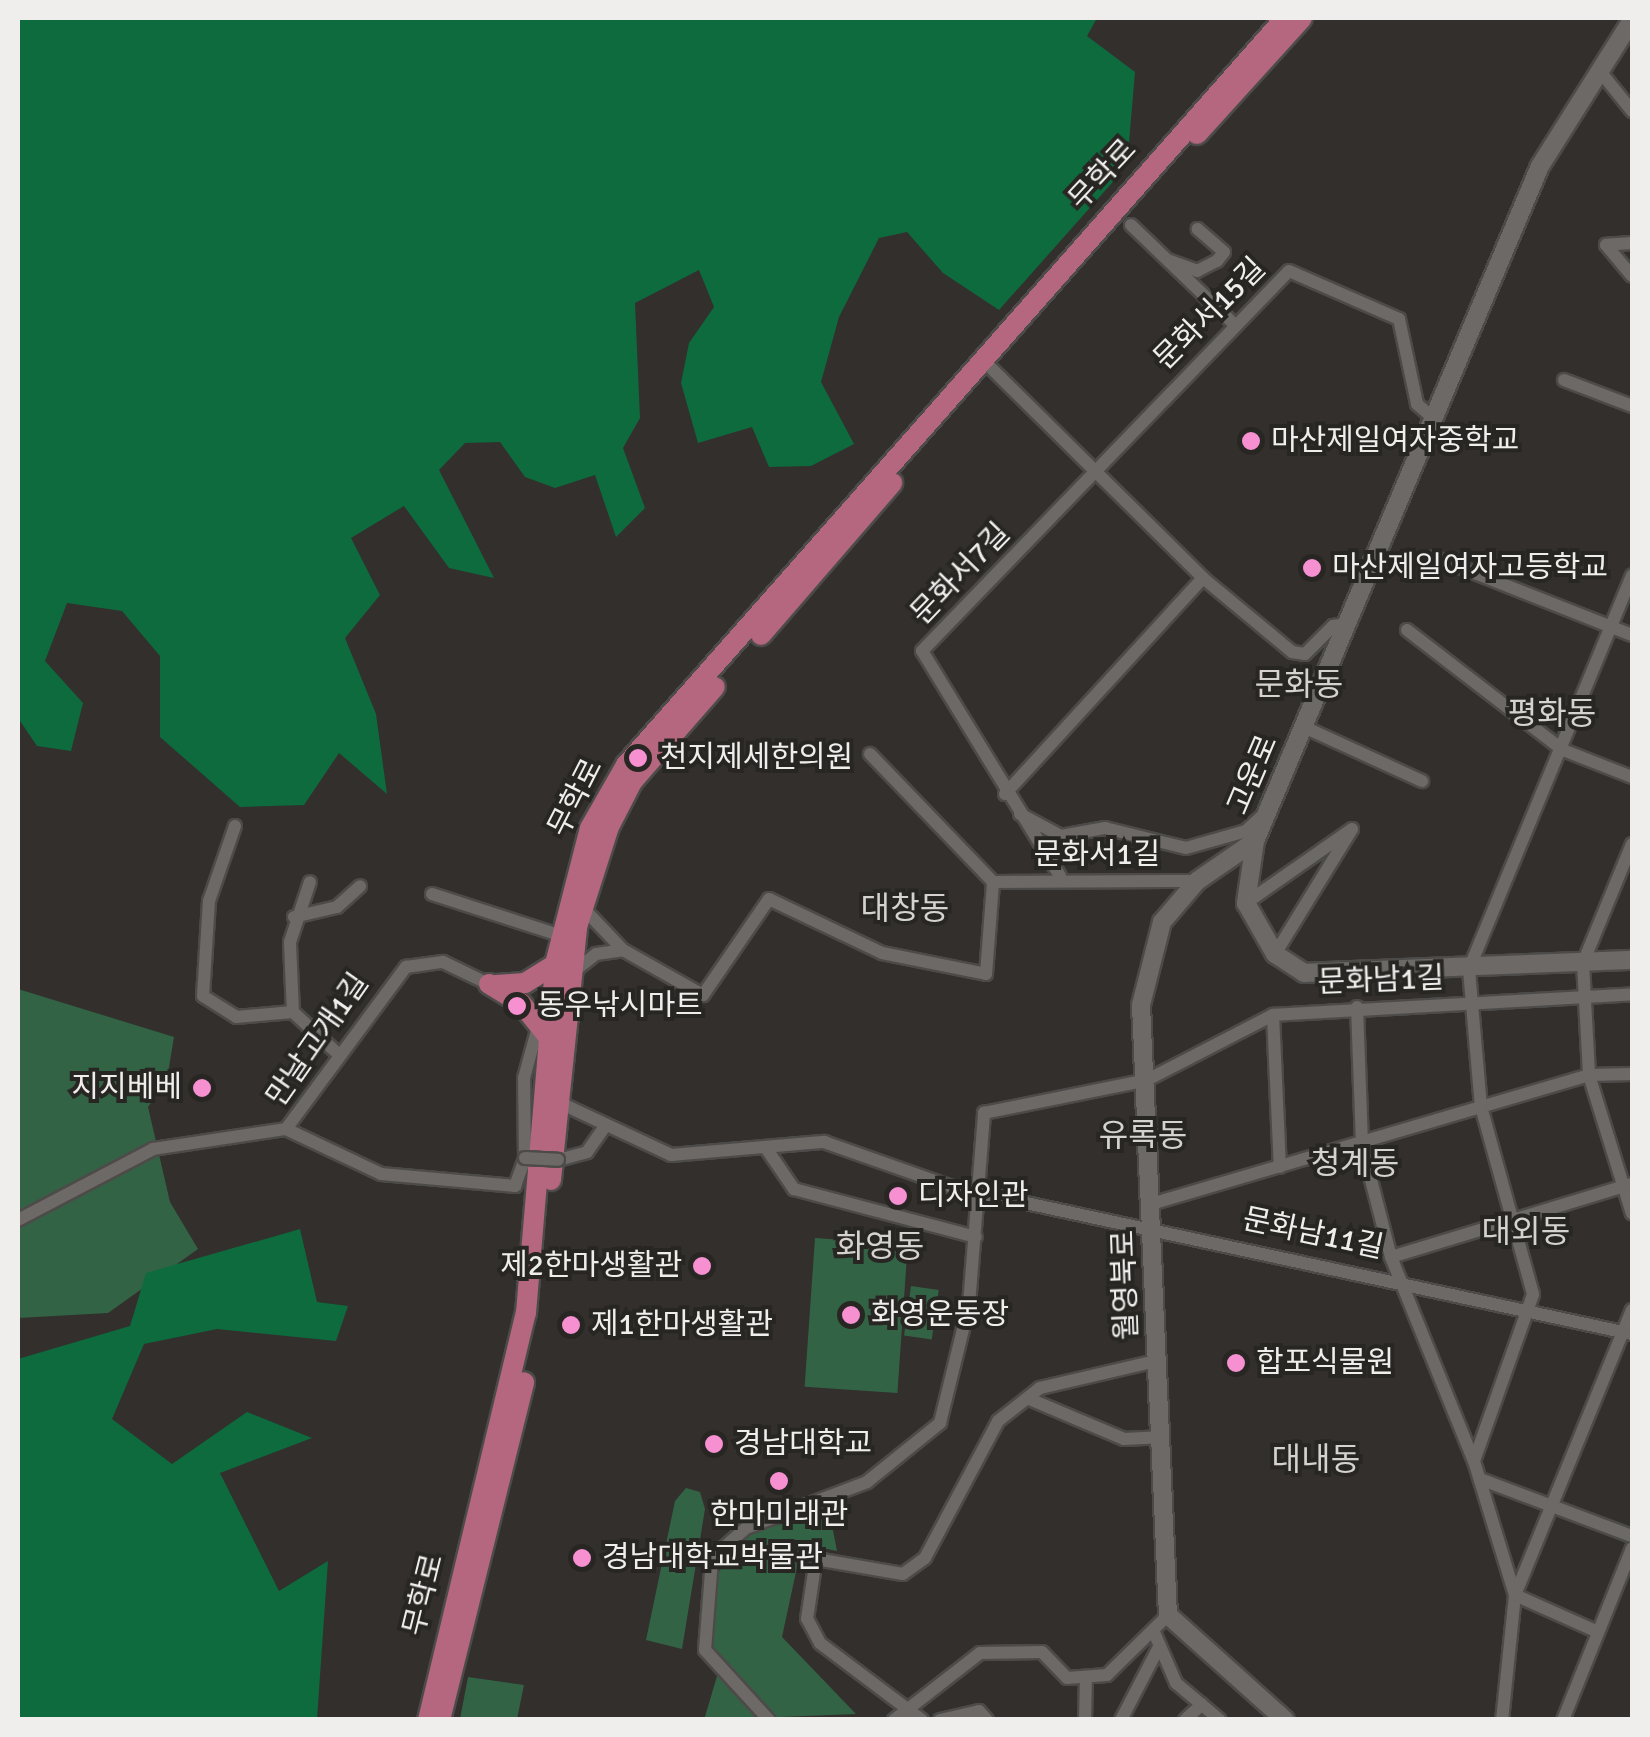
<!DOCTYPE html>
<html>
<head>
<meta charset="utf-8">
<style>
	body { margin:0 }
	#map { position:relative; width:1650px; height:1737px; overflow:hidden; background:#322f2d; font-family:Signika,"Noto Sans KR",sans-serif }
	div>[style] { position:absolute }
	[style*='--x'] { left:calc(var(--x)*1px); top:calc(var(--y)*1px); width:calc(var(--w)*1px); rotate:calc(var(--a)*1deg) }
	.green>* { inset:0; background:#336345; transform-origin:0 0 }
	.forest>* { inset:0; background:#0d6b3d }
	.roads { filter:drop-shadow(2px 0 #4d4b49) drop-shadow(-2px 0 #4d4b49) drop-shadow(0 2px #4d4b49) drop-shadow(0 -2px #4d4b49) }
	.street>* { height:12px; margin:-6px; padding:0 6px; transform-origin:6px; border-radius:6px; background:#6c6967 }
	.secondary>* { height:18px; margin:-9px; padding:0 9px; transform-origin:9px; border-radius:9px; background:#6c6967 }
	.primary>* { height:20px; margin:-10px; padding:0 10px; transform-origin:10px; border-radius:10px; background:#b4677f }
	.bridges { filter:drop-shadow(2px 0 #4d4b49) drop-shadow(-2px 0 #4d4b49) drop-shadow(0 2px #4d4b49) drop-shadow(0 -2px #4d4b49) }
	.street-bridge>* { height:12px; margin:-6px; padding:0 6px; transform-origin:6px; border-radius:6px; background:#6c6967 }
	.dots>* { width:28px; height:28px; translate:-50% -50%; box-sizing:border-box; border:5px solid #282623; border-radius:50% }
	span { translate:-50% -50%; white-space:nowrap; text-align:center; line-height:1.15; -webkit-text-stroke:8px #282623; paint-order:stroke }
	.street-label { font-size:30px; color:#f0eeed }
	.poi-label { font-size:30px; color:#f0eeed }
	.left { translate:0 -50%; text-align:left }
	.right { translate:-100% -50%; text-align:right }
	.neighbourhood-label { font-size:32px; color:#d5d2cf }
	.frame { position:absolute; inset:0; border:20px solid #f0eeed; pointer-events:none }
</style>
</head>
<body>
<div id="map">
	<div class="green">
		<i style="clip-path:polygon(18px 989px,174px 1037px,167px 1079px,148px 1107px,170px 1202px,198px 1249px,108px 1313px,18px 1318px)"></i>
		<i style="left:815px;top:1238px;width:93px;height:149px;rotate:4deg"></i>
		<i style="left:911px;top:1286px;width:28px;height:50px;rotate:8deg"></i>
		<i style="clip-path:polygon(686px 1488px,700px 1492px,705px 1509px,682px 1649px,646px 1640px,675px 1501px)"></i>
		<i style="clip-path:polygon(829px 1510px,837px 1551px,802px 1544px,782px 1637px,856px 1714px,704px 1720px,720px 1666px,712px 1653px,717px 1575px,741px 1536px)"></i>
		<i style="clip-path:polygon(468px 1677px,524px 1685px,517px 1719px,460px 1719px)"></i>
	</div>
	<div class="forest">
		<i style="clip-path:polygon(18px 18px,1097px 18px,1087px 36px,1135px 72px,1127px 166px,999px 310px,943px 273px,907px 232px,879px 238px,839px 317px,821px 382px,854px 444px,811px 466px,769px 467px,752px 427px,698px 443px,681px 383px,689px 343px,714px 307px,699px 270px,635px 303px,640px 418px,623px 448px,645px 508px,616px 537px,595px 475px,555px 488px,525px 477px,500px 442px,465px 443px,439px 470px,494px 578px,449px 568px,404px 506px,351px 538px,380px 595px,345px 638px,376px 714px,387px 794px,339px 753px,304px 805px,240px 807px,160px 737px,160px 656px,122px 611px,67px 603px,45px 661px,83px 703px,71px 751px,37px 746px,18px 718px)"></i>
		<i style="clip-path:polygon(300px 1229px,317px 1302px,348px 1306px,336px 1341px,217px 1329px,144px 1344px,112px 1419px,172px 1464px,247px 1412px,312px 1438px,220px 1473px,279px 1591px,328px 1561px,317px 1719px,18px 1719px,18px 1359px,130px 1326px,146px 1273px)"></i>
	</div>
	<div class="roads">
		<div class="street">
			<i style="--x:1599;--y:70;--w:53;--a:51.2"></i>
			<i style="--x:1131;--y:225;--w:141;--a:43.9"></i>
			<i style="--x:1632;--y:243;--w:26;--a:176"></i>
			<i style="--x:1606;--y:245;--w:40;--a:50"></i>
			<i style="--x:1170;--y:261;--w:29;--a:20"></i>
			<i style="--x:1197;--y:271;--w:22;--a:-27"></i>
			<i style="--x:1217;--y:261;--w:11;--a:-52"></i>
			<i style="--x:1224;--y:252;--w:35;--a:-139"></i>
			<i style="--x:990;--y:367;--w:300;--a:44.7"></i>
			<i style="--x:1203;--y:578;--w:116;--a:39.7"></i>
			<i style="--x:1292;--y:652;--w:13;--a:9"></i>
			<i style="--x:1305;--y:654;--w:40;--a:-45"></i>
			<i style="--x:1333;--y:626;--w:15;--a:-8"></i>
			<i style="--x:1564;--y:380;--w:73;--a:20.9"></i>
			<i style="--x:1434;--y:557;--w:213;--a:21.5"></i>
			<i style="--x:1407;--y:630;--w:197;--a:37.6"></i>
			<i style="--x:1563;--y:750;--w:74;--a:21.4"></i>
			<i style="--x:1304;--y:727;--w:130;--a:24.6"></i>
			<i style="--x:870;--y:754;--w:178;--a:46.1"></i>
			<i style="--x:1005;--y:794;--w:293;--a:-47.5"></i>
			<i style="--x:1020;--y:814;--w:47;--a:28.2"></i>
			<i style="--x:1061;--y:836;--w:45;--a:-10.3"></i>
			<i style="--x:1105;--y:828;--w:83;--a:13.9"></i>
			<i style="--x:1186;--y:848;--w:62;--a:-15.8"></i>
			<i style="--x:1246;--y:831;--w:22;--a:-43"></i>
			<i style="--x:235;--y:826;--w:79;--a:109.1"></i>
			<i style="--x:209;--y:901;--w:95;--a:93.6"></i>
			<i style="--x:203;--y:996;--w:39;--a:32"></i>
			<i style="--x:236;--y:1017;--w:57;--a:-5"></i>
			<i style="--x:293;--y:1012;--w:60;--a:43"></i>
			<i style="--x:1632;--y:844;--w:129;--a:112.4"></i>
			<i style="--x:1583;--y:963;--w:112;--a:86.9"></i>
			<i style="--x:1589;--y:1075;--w:145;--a:72.8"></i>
			<i style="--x:1060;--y:876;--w:264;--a:-121.5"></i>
			<i style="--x:922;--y:651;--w:528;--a:-46"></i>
			<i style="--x:1289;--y:271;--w:120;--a:23.6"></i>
			<i style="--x:1399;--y:319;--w:87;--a:78"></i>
			<i style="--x:1417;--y:404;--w:20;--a:41"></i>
			<i style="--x:993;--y:882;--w:204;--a:-0.3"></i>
			<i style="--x:432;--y:894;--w:133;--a:17.9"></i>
			<i style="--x:1246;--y:903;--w:129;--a:-34.9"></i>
			<i style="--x:1352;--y:829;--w:147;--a:121.6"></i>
			<i style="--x:585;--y:910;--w:55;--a:46.5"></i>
			<i style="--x:623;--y:950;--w:92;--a:29.4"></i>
			<i style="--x:703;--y:995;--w:116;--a:-55.5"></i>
			<i style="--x:769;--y:899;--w:125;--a:25.5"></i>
			<i style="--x:882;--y:953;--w:106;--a:11.4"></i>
			<i style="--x:986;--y:974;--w:92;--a:-85.6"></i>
			<i style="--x:294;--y:917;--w:44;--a:-13.1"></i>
			<i style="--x:337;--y:907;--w:31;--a:-42"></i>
			<i style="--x:573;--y:972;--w:29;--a:-38"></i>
			<i style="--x:596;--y:954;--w:27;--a:-8"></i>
			<i style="--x:1357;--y:1007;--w:138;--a:87.9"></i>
			<i style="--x:1362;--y:1145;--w:116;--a:75.5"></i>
			<i style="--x:1391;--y:1257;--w:220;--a:67.9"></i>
			<i style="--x:1474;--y:1461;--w:140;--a:73"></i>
			<i style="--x:1515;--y:1595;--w:126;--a:95.9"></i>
			<i style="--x:293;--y:1012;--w:70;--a:-92.5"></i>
			<i style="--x:290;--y:942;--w:63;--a:-71.6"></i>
			<i style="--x:1273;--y:1015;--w:152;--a:87.4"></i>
			<i style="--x:558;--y:1102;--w:125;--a:25.1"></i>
			<i style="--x:671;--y:1155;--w:154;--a:-4.9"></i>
			<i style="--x:824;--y:1142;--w:136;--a:19.4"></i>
			<i style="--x:952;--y:1187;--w:696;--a:12.2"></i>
			<i style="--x:286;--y:1129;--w:105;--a:25.3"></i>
			<i style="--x:381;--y:1174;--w:135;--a:5.1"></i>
			<i style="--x:515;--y:1186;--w:30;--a:-70"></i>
			<i style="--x:525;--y:1158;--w:80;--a:-90.7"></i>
			<i style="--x:524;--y:1078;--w:57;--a:-74.7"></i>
			<i style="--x:766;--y:1148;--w:50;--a:55.7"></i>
			<i style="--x:794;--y:1189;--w:188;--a:14.8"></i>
			<i style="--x:558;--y:1160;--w:30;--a:-15"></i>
			<i style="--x:587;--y:1152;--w:29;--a:-55"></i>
			<i style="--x:1151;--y:1204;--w:457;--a:-16.4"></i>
			<i style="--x:1589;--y:1075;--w:43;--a:-1.3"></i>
			<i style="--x:18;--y:1220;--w:153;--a:-27.7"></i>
			<i style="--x:153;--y:1149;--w:134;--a:-8.6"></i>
			<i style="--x:286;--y:1129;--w:202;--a:-53.5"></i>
			<i style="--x:406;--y:967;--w:37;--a:-8"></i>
			<i style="--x:443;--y:962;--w:51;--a:25.6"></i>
			<i style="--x:1391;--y:1257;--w:252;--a:-16.9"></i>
			<i style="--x:1027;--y:1398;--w:105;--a:22.9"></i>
			<i style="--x:1124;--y:1439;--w:35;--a:-3"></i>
			<i style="--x:1474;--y:1461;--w:177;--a:-70.5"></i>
			<i style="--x:1533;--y:1294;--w:194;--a:-105.5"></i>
			<i style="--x:1481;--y:1107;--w:139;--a:-95"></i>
			<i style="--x:1469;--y:969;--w:426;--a:-67.5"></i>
			<i style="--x:1480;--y:1479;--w:162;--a:20.6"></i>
			<i style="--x:1153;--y:1630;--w:58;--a:66.5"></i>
			<i style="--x:1176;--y:1683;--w:57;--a:40.1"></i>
			<i style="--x:1598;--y:1632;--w:91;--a:-156"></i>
			<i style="--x:1515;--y:1595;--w:308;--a:-67.7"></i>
			<i style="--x:769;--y:1720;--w:95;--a:-132.4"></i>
			<i style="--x:705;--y:1650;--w:92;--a:-85.6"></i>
			<i style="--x:712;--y:1558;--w:45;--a:-41.4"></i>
			<i style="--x:746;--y:1528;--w:129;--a:-20.8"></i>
			<i style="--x:867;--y:1482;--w:94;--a:-38.9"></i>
			<i style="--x:940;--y:1423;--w:122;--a:-76.2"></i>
			<i style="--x:969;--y:1305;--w:193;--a:-85.5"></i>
			<i style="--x:984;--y:1113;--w:166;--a:-11.4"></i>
			<i style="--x:1147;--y:1080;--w:142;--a:-27.3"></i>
			<i style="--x:1273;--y:1015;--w:360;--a:-3.3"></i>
			<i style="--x:894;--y:1720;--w:109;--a:-37.9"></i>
			<i style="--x:980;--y:1653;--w:62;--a:-0.9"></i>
			<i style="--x:1042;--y:1652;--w:36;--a:46"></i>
			<i style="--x:1067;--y:1678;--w:40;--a:-4.3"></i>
			<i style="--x:1107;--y:1675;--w:86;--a:-44.5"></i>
			<i style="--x:922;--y:1720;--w:128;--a:-143"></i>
			<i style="--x:820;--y:1643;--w:27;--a:-118"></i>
			<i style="--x:807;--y:1619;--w:61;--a:-81.5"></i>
			<i style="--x:816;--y:1559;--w:88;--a:9.8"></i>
			<i style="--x:903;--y:1574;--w:27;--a:-36"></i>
			<i style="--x:925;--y:1558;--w:155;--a:-61.9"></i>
			<i style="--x:998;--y:1421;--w:53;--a:-38.2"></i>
			<i style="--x:1040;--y:1388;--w:119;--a:-13.1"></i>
			<i style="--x:940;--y:1720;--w:40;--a:-13"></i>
			<i style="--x:979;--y:1711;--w:12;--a:48"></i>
			<i style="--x:1085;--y:1720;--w:43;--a:-88.7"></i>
			<i style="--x:1121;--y:1720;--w:80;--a:-62.5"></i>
			<i style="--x:1185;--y:1720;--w:23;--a:-43"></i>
			<i style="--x:1563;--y:1720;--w:185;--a:-68.1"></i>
		</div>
		<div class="secondary">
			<i style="--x:1632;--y:20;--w:173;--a:122.2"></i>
			<i style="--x:1540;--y:166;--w:733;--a:112.89"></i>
			<i style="--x:1255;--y:841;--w:63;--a:98.3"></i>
			<i style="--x:1246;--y:903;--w:59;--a:60.4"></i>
			<i style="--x:1275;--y:954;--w:35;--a:33"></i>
			<i style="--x:1304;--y:973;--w:328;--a:-2.3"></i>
			<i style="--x:1255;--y:841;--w:70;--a:145.4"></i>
			<i style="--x:1197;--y:881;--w:54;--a:130.5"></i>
			<i style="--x:1162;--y:922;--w:86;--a:104.2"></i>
			<i style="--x:1141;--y:1005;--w:611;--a:87.47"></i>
			<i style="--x:1168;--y:1615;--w:157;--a:41.9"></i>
		</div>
		<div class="primary">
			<i style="--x:1197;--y:134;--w:156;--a:-47.8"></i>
			<i style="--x:761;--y:635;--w:201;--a:-49.2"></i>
			<i style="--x:489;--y:984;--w:37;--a:31"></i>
			<i style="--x:521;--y:1003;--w:45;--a:51.3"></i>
			<i style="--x:496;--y:985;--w:29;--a:-4"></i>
			<i style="--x:525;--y:983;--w:36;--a:-32"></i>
			<i style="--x:551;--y:1180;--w:254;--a:-84.1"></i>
			<i style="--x:577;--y:927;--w:105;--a:-72.3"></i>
			<i style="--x:609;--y:827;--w:51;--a:-62.9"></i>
			<i style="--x:632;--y:782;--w:126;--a:-48.9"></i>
			<i style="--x:428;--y:1720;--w:419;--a:-76.5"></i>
			<i style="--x:526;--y:1313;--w:350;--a:-85.2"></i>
			<i style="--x:555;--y:964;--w:140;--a:-75.6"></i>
			<i style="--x:590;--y:828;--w:73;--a:-60.3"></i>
			<i style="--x:626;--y:765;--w:996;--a:-48.58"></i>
			<i style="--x:440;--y:1720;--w:348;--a:-76"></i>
		</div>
	</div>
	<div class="bridges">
		<div class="street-bridge">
			<i style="--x:525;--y:1158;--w:33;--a:3"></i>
		</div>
	</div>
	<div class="dots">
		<i style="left:1251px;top:441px;background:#f690d1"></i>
		<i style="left:1312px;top:568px;background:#f690d1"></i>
		<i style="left:638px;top:758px;background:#f690d1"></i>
		<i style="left:517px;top:1006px;background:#f690d1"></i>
		<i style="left:202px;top:1088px;background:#f690d1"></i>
		<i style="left:898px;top:1196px;background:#f690d1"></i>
		<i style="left:702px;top:1266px;background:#f690d1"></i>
		<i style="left:851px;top:1315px;background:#f690d1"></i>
		<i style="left:571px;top:1325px;background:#f690d1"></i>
		<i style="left:1236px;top:1363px;background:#f690d1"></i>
		<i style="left:714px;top:1444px;background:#f690d1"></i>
		<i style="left:779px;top:1481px;background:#f690d1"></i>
		<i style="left:582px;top:1558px;background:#f690d1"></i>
	</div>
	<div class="street-label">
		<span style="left:1103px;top:175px;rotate:-47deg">무학로</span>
		<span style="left:1210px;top:314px;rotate:-45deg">문화서15길</span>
		<span style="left:961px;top:574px;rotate:-46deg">문화서7길</span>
		<span style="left:1253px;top:775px;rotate:-67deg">고운로</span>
		<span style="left:576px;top:798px;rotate:-63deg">무학로</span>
		<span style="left:1097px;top:855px">문화서1길</span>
		<span style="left:1381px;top:981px;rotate:-2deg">문화남1길</span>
		<span style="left:318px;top:1040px;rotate:-55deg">만날고개1길</span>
		<span style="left:1313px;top:1234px;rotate:12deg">문화남11길</span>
		<span style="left:1126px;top:1285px;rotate:-92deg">월영북로</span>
		<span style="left:424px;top:1595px;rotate:-76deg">무학로</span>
	</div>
	<div class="poi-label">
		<span class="left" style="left:1271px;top:441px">마산제일여자중학교</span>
		<span class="left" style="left:1332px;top:568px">마산제일여자고등학교</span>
		<span class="left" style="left:660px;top:758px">천지제세한의원</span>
		<span class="left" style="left:537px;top:1006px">동우낚시마트</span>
		<span class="right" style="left:182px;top:1088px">지지베베</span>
		<span class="left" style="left:918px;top:1196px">디자인관</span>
		<span class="right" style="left:682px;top:1266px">제2한마생활관</span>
		<span class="left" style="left:871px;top:1315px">화영운동장</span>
		<span class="left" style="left:591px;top:1325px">제1한마생활관</span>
		<span class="left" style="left:1256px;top:1363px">합포식물원</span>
		<span class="left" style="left:734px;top:1444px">경남대학교</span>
		<span style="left:779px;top:1515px">한마미래관</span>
		<span class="left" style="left:602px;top:1558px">경남대학교박물관</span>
	</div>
	<div class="neighbourhood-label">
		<span style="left:1299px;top:685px">문화동</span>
		<span style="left:1552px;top:714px">평화동</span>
		<span style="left:905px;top:909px">대창동</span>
		<span style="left:1143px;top:1136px">유록동</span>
		<span style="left:1355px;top:1164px">청계동</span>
		<span style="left:1526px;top:1232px">대외동</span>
		<span style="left:880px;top:1247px">화영동</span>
		<span style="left:1316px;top:1460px">대내동</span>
	</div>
	<div class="frame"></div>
</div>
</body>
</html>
